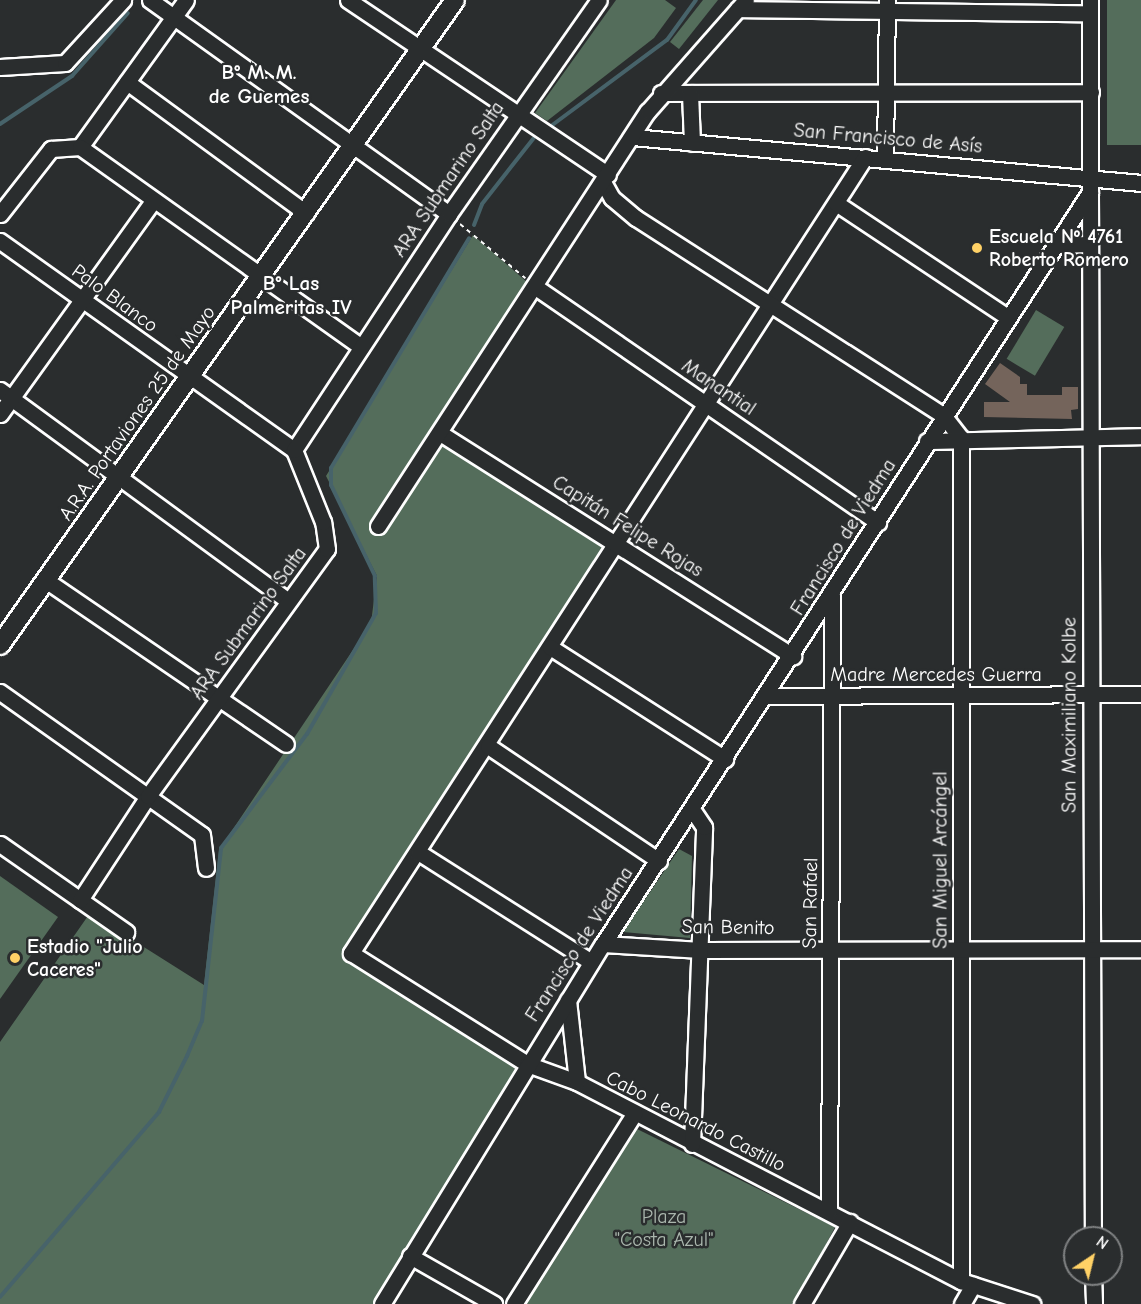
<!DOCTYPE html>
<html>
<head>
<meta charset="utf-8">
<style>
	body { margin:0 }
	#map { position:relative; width:1141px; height:1304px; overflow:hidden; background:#2a2d2e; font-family:"Comic Neue",sans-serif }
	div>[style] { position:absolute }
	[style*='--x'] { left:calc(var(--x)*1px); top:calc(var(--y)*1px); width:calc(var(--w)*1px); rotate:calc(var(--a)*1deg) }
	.green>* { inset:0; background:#546d5b; transform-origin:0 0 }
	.stream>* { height:4px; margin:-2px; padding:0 2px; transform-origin:2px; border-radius:2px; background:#47636a }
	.building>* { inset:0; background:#74645b }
	.path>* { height:2px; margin-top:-1px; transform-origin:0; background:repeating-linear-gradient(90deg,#fff 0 4.5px,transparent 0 9px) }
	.roads { filter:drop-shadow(2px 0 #fff) drop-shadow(-2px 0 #fff) drop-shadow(0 2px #fff) drop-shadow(0 -2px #fff) }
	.minor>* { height:15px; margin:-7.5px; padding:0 7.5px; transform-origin:7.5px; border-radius:7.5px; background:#2a2d2e }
	.tertiary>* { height:18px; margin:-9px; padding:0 9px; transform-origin:9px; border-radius:9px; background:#2a2d2e }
	.dots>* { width:16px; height:16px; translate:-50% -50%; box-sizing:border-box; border:3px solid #2a2d2e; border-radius:50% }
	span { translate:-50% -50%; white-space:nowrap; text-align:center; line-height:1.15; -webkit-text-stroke:5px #2a2d2e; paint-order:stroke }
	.street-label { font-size:20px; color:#fff }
	.poi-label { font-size:20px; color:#fff; font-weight:700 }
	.left { translate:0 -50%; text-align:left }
	.park-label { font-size:20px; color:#aab6ad }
	.neighbourhood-label { font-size:21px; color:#fff; font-weight:700 }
	.north { position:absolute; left:1063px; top:1226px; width:60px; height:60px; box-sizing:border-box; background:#2a2d2e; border:2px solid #7f8182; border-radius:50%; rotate:35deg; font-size:16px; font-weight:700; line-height:24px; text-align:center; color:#fff }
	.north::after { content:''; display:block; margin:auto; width:21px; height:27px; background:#ffd166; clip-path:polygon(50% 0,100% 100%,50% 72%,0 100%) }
</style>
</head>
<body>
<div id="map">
	<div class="green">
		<i style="clip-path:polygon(616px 0,665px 0,676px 8px,654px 38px,547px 121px,535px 113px)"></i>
		<i style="clip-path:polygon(703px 0,718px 0,679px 49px,670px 42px)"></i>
		<i style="left:1107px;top:0;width:34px;height:145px"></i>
		<i style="clip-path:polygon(473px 235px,535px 289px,439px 433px,612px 544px,350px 953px,525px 1065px,379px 1304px,0 1304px,0 1042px,90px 913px,204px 985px,219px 850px,371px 623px,377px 576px,326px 476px)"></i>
		<i style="left:1036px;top:310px;width:33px;height:57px;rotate:31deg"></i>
		<i style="clip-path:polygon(679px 849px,692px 856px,690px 938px,623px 932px)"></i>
		<i style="clip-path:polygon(0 876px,58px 917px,0 999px)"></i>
		<i style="clip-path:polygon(635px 1128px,835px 1227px,795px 1304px,526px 1304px)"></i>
	</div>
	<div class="stream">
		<i style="--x:0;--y:124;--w:87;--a:-33.7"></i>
		<i style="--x:72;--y:76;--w:84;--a:-48.4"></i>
		<i style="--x:551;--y:126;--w:144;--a:-36.6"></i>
		<i style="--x:667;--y:40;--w:49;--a:-54.1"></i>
		<i style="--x:474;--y:225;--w:22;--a:-69"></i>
		<i style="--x:482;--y:204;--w:83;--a:-51.9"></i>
		<i style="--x:0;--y:1297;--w:244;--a:-49.3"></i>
		<i style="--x:159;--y:1112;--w:63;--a:-63.4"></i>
		<i style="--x:187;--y:1056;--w:38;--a:-67"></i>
		<i style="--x:202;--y:1021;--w:174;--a:-83.7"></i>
		<i style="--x:221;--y:848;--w:143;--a:-53"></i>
		<i style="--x:307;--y:734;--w:139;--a:-60.3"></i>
		<i style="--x:376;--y:613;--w:37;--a:-92"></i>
		<i style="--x:375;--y:576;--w:101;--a:-115.8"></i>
		<i style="--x:331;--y:485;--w:17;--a:-90"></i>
		<i style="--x:331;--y:468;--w:268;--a:-59"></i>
	</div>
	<div class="building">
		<i style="clip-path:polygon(1000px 363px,1020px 377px,1020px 384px,1027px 384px,1027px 395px,1062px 395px,1062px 387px,1078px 387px,1078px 409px,1071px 410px,1072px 419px,984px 417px,984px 402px,1010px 402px,985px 384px)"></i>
	</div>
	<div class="path">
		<i style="--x:460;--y:224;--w:85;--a:39.7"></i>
	</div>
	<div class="roads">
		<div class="minor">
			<i style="--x:150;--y:0;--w:368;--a:35.6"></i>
			<i style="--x:348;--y:0;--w:313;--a:33.9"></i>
			<i style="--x:738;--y:9;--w:352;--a:0.7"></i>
			<i style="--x:0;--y:67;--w:65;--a:-3.5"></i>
			<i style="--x:65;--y:63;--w:86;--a:-47.4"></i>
			<i style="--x:127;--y:82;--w:222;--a:36.2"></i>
			<i style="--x:661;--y:93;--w:430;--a:-0.1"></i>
			<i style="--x:690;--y:93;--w:50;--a:87.7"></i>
			<i style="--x:632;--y:137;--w:511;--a:5.16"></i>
			<i style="--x:80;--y:147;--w:181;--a:-54.2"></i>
			<i style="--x:865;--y:157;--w:948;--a:122.85"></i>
			<i style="--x:351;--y:953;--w:208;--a:32.2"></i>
			<i style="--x:527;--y:1064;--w:53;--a:19.8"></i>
			<i style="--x:577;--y:1082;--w:433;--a:27.4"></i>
			<i style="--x:961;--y:1281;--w:75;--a:17.9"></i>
			<i style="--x:885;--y:159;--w:159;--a:-89.3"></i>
			<i style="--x:603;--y:182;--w:18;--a:61"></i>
			<i style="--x:612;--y:198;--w:31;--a:40"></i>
			<i style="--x:636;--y:218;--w:365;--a:32.7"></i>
			<i style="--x:943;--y:415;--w:29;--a:52"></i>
			<i style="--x:961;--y:438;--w:843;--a:90"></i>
			<i style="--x:1090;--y:192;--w:1046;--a:89.84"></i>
			<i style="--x:836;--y:203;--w:204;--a:33.6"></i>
			<i style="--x:0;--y:214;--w:83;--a:-51.9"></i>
			<i style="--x:51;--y:149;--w:29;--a:-4"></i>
			<i style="--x:80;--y:147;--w:345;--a:35.4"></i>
			<i style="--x:0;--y:241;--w:361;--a:35.4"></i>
			<i style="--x:1057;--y:245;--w:31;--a:-2"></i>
			<i style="--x:537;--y:288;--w:414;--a:34.5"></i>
			<i style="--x:0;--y:390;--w:356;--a:36.2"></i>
			<i style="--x:0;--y:414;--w:262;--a:-54.3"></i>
			<i style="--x:440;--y:433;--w:418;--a:32.3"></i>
			<i style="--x:927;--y:441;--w:214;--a:-1.3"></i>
			<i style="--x:378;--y:526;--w:495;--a:-57"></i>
			<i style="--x:648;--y:111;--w:148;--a:-48.6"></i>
			<i style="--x:47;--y:581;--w:289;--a:34.3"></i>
			<i style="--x:550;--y:647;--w:208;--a:32.6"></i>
			<i style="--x:0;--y:692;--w:247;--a:35.3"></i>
			<i style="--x:202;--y:835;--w:33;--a:83"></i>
			<i style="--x:767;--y:696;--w:374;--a:-0.3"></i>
			<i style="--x:488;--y:746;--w:206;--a:33.9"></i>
			<i style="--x:0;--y:844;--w:154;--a:34.9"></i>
			<i style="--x:418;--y:852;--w:205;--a:32.4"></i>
			<i style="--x:80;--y:900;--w:124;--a:-56.8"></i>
			<i style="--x:148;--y:796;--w:305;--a:-54.1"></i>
			<i style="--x:327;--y:549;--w:27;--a:-98"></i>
			<i style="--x:323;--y:522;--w:78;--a:-111.9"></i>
			<i style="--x:294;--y:450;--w:282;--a:-56.7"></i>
			<i style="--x:449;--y:214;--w:261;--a:-55"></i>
			<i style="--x:603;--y:944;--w:98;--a:3.5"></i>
			<i style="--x:701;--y:950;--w:440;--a:-0.1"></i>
			<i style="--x:568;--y:1000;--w:82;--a:83.7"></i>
			<i style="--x:692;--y:1144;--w:317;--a:-87.8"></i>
			<i style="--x:704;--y:827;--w:22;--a:-124"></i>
			<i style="--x:829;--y:1211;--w:616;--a:-89.72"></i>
			<i style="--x:410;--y:1256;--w:97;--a:29.7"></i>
			<i style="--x:1093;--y:1274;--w:30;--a:88"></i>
			<i style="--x:382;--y:1304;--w:422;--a:-58.5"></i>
			<i style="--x:603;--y:944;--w:896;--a:-57.07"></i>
			<i style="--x:1090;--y:192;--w:192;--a:-90"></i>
			<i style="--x:514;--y:1304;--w:225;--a:-57.7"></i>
			<i style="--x:802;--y:1304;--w:95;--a:-59.7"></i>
			<i style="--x:962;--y:1304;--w:22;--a:-60"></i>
		</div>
		<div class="tertiary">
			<i style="--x:0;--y:645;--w:789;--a:-54.8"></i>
		</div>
	</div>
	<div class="dots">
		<i style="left:977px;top:248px;background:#ffd166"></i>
		<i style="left:15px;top:958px;background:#ffd166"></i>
	</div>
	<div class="street-label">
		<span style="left:888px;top:138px;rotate:5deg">San Francisco de Asís</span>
		<span style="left:448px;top:179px;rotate:-56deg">ARA Submarino Salta</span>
		<span style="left:115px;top:298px;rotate:36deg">Palo Blanco</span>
		<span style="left:719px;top:387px;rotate:34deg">Manantial</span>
		<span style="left:137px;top:413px;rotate:-55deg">A.R.A. Portaviones 25 de Mayo</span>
		<span style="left:628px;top:526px;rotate:32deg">Capitán Felipe Rojas</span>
		<span style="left:843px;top:537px;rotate:-58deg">Francisco de Viedma</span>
		<span style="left:248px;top:623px;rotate:-54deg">ARA Submarino Salta</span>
		<span style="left:936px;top:674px">Madre Mercedes Guerra</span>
		<span style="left:1069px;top:715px;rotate:-90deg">San Maximiliano Kolbe</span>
		<span style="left:940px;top:860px;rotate:-90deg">San Miguel Arcángel</span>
		<span style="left:810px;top:903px;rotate:-89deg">San Rafael</span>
		<span style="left:728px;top:927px;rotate:1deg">San Benito</span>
		<span style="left:579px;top:944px;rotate:-57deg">Francisco de Viedma</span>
		<span style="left:696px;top:1121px;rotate:27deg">Cabo Leonardo Castillo</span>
	</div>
	<div class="poi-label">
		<span class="left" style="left:989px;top:248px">Escuela Nº 4761<br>Roberto Romero</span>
		<span class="left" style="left:27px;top:958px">Estadio "Julio<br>Caceres"</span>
	</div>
	<div class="park-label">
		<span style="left:664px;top:1228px">Plaza<br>"Costa Azul"</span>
	</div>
	<div class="neighbourhood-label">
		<span style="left:259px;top:84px">B° M. M.<br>de Guemes</span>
		<span style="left:291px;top:295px">B° Las<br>Palmeritas IV</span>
	</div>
	<div class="north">N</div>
</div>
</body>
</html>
